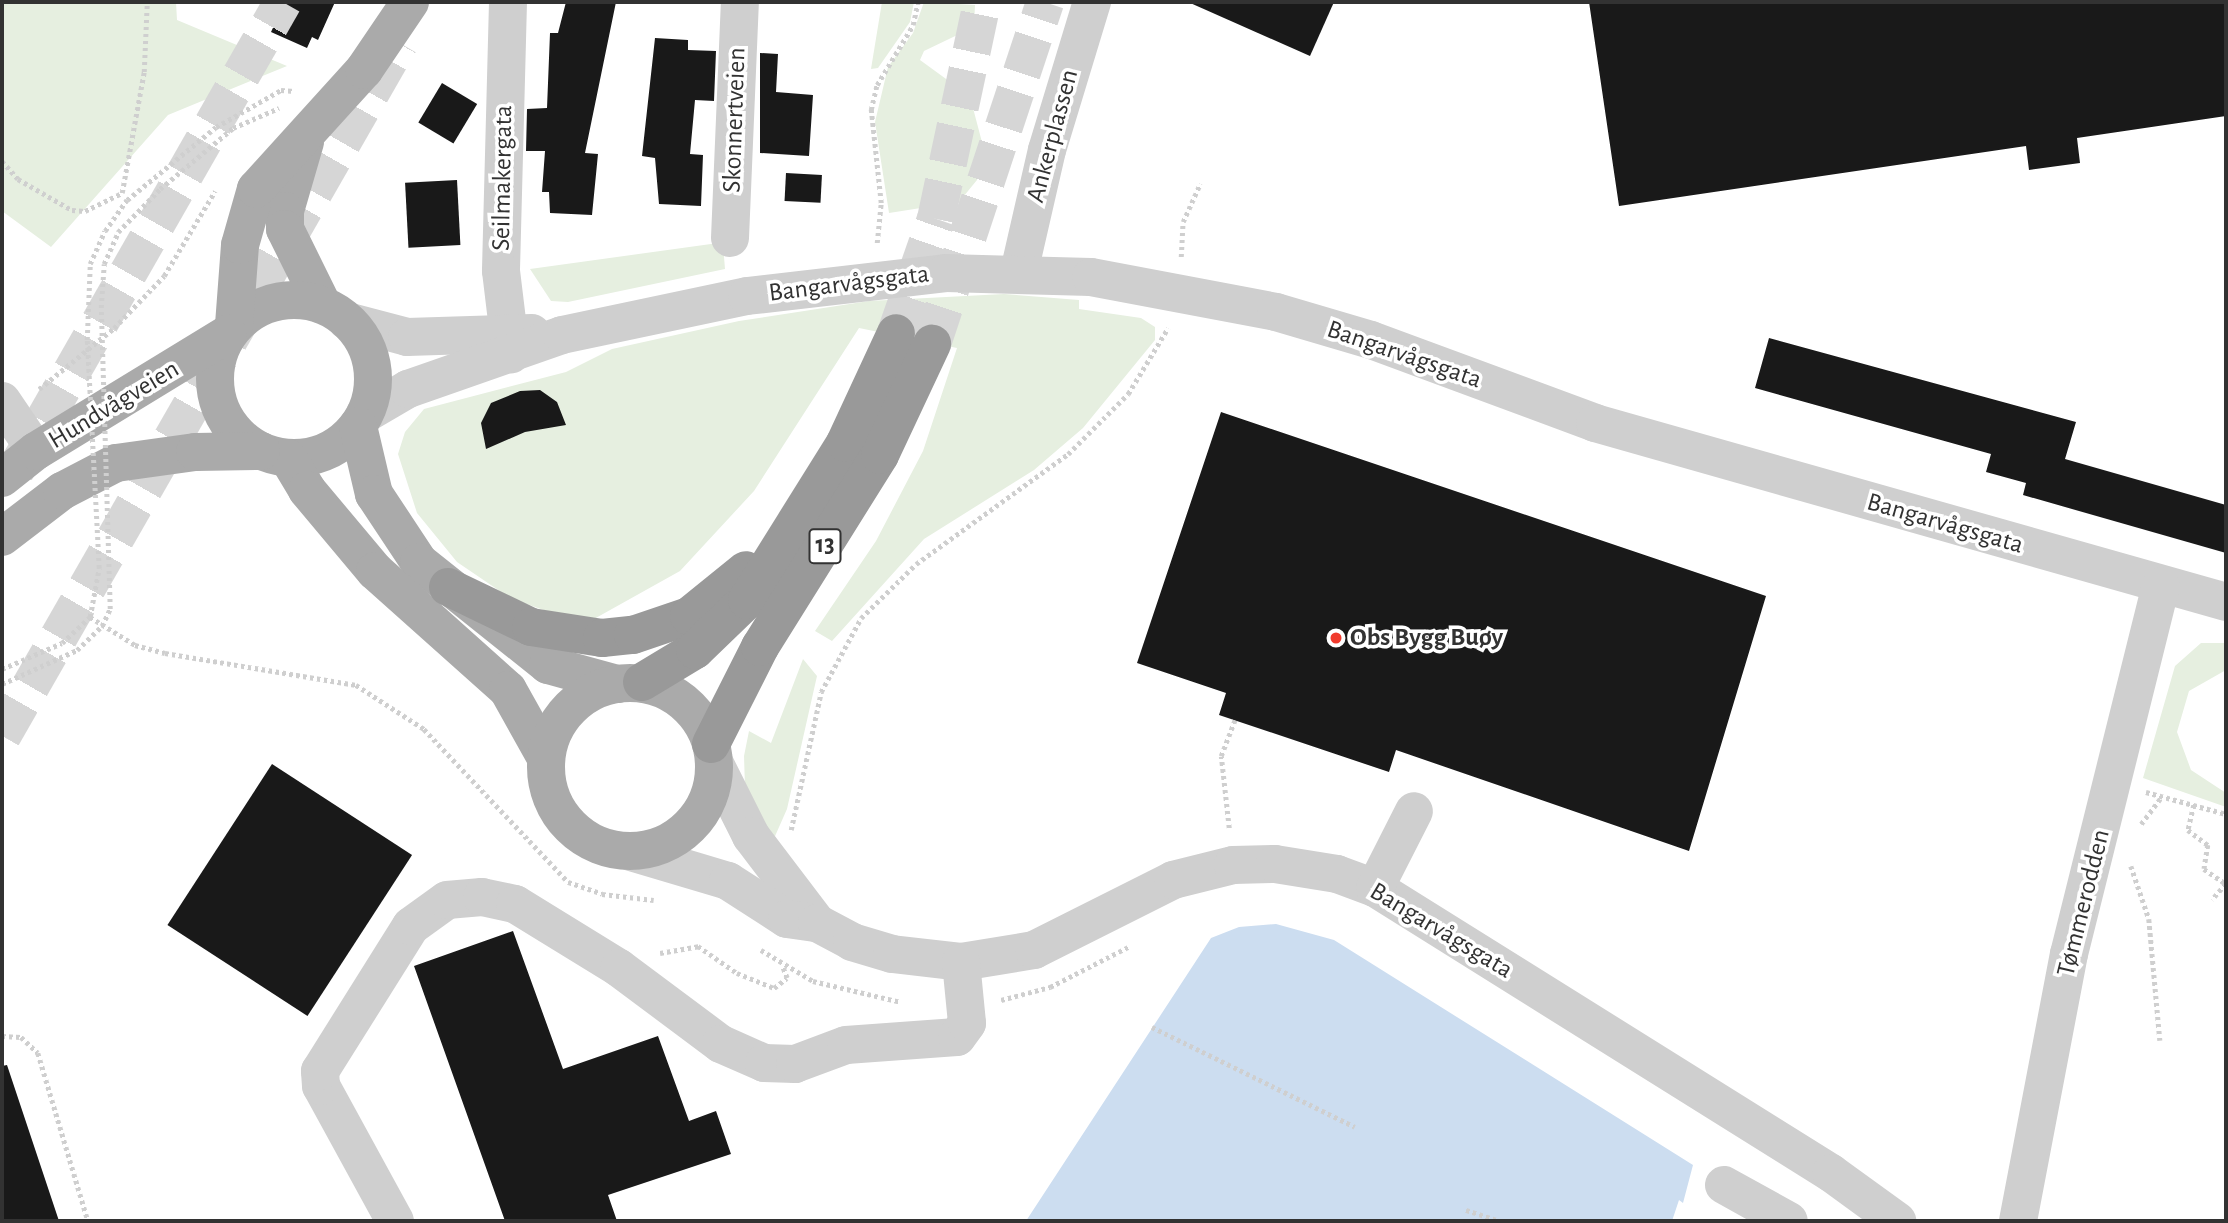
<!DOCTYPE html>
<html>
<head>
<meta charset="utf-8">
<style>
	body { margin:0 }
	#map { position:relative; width:2228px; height:1223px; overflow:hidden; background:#fff; font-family:"Alegreya Sans",sans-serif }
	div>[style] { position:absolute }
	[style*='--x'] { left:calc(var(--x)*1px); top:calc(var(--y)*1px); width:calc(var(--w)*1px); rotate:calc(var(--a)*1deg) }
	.green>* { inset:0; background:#e6efe0 }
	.water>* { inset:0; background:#ccddf0 }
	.building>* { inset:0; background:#191919; transform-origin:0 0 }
	.highway-tunnel>* { height:38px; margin-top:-19px; transform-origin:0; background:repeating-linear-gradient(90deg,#d6d6d6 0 38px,transparent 0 57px) }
	.path>* { height:4.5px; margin-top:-2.25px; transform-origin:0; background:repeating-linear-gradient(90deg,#cfcfcf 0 3.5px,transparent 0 7px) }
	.minor>* { height:38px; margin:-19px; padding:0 19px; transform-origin:19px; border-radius:19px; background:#cfcfcf }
	.major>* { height:38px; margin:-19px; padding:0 19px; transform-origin:19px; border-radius:19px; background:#aaa }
	.major>.ring { margin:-19px; padding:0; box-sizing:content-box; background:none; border:38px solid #aaa; border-radius:50% }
	.highway>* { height:38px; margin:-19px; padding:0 19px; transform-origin:19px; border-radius:19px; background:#999 }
	.path-bridge>* { height:4.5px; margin-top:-2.25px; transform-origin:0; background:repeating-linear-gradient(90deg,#cfcfcf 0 3.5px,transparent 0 7px) }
	.dots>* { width:19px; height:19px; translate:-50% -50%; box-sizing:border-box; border:4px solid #fff; border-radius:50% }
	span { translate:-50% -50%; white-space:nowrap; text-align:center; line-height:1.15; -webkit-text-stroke:7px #fff; paint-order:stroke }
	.shield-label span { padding:2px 5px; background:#fff; border:2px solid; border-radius:5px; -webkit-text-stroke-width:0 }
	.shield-label { font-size:24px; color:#323232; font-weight:700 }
	.street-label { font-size:26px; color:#323232 }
	.poi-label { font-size:26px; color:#323232; font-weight:700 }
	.left { translate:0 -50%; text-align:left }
	.frame { position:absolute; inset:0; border:4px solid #323232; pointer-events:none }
</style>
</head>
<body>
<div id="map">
	<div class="green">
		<i style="clip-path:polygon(2px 2px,176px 2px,177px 20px,287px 66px,168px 115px,51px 247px,2px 211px)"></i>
		<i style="clip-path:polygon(882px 2px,914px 2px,910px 22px,878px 68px,871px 69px)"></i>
		<i style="clip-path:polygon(924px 2px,975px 5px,974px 27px,924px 51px,920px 60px,953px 84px,973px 108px,983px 146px,977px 180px,959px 202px,889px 213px,875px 122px,888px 67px,913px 33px)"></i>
		<i style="clip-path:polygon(711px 244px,723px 245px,725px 269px,568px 302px,551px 301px,530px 269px)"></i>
		<i style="clip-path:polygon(1004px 294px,1079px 300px,1079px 309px,1141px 318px,1155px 327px,1155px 340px,1083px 428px,1034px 470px,924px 539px,832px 641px,815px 631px,876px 541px,923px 451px,957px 348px,859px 328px,754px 491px,680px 571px,594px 619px,563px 617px,510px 598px,457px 562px,417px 513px,398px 454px,405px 432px,424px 409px,566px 372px,612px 349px,739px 321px,869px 301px)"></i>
		<i style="clip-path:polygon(2201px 643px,2226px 643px,2226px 670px,2189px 691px,2177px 732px,2191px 770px,2226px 793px,2226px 807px,2143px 778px,2175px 666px)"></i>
		<i style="clip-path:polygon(803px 659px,817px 676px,787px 809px,772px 843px,745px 787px,744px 756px,749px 731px,771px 743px)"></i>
	</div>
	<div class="water">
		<i style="clip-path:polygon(1276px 924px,1334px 940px,1693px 1165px,1683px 1203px,1679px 1200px,1672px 1221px,1026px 1221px,1211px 938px,1239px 927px)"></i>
	</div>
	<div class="building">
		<i style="clip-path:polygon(285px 2px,335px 2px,318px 40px,312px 37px,307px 48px,271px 32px)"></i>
		<i style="clip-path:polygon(566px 2px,616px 2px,585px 153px,598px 154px,592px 215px,550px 213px,549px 192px,542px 192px,545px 151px,526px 151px,527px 109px,547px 108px,550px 33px,558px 33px)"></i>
		<i style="clip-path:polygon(1188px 2px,1334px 2px,1310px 56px)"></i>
		<i style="clip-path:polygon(1589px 2px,2226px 2px,2226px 116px,2077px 138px,2080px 163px,2029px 170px,2026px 146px,1619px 206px)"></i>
		<i style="clip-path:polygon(655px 38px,688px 40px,688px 50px,716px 51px,714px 101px,695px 100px,690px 154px,703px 155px,701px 206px,659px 204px,655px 158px,642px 156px)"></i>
		<i style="clip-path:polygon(760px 53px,778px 54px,776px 92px,813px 95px,809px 156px,760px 153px)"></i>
		<i style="left:442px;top:83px;width:41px;height:46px;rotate:31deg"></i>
		<i style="left:786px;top:173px;width:36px;height:28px;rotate:3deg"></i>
		<i style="left:457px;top:180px;width:65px;height:52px;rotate:87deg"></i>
		<i style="clip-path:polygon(1769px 338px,2076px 422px,2065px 459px,2226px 505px,2226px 553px,2023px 495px,2026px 483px,1986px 472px,1991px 454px,1755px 388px)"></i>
		<i style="clip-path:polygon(540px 390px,557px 402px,566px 425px,525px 432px,486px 449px,481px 423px,491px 403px,520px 391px)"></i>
		<i style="clip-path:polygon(1221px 412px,1766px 596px,1689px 851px,1396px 750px,1389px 772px,1219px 715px,1226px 693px,1137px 663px)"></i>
		<i style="left:272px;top:764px;width:167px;height:192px;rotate:33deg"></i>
		<i style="clip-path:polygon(513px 931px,563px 1069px,658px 1036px,689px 1121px,716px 1111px,731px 1154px,608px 1195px,617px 1221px,505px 1221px,414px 966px)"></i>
		<i style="clip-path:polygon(7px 1065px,59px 1221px,2px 1221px,2px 1066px)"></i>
	</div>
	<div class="highway-tunnel">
		<i style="--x:896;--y:333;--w:121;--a:-70.7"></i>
		<i style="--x:936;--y:219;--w:222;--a:-78"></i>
		<i style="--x:932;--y:344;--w:360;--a:-71.7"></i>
		<i style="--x:15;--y:471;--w:540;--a:-60.26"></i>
		<i style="--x:2;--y:736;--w:799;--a:-60.19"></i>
	</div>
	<div class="path">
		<i style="--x:2;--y:161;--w:24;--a:48"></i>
		<i style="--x:18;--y:179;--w:62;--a:29.9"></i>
		<i style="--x:72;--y:210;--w:13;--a:4"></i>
		<i style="--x:85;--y:211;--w:41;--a:-25.9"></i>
		<i style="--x:122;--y:193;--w:123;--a:-79.7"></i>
		<i style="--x:144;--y:72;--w:70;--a:-87.5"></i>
		<i style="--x:105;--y:231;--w:38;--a:-55"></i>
		<i style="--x:127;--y:200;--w:115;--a:-39.4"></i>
		<i style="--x:216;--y:127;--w:75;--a:-29.6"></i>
		<i style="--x:281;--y:90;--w:13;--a:4"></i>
		<i style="--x:118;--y:232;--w:60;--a:-45.7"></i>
		<i style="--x:160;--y:189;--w:95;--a:-39.9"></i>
		<i style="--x:233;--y:128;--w:50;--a:-23.5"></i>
		<i style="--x:877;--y:243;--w:40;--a:-84.3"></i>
		<i style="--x:881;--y:203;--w:94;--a:-96.1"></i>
		<i style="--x:871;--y:110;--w:26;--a:-77"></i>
		<i style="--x:877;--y:85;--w:70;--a:-59"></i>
		<i style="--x:913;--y:25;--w:24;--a:-78"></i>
		<i style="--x:1181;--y:257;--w:35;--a:-87"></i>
		<i style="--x:1183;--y:222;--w:42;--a:-65.9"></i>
		<i style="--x:39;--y:389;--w:97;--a:-39.1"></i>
		<i style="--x:114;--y:328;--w:72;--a:-46.1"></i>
		<i style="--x:164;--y:276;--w:99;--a:-59"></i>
		<i style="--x:2;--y:669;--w:65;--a:-23.4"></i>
		<i style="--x:62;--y:643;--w:38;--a:-43"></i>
		<i style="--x:90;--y:617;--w:53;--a:31.9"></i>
		<i style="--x:135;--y:645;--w:31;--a:15"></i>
		<i style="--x:165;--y:653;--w:194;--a:9.5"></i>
		<i style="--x:356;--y:685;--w:81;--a:32.9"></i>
		<i style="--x:424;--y:729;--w:210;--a:46.7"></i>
		<i style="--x:568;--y:882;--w:36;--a:19"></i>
		<i style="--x:602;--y:894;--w:52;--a:6.6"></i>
		<i style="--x:2;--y:684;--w:82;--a:-24.4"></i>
		<i style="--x:77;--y:650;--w:35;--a:-44"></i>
		<i style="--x:102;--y:626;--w:19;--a:-65"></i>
		<i style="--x:2146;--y:792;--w:83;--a:15.4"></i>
		<i style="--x:2194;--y:805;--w:26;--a:103"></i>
		<i style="--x:2188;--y:830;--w:25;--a:37"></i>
		<i style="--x:2208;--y:845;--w:24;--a:99"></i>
		<i style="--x:2204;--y:869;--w:27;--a:34"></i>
		<i style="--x:2226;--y:884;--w:21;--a:131"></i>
		<i style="--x:2141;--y:824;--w:35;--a:-53"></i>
		<i style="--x:1229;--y:828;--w:72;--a:-96.3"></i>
		<i style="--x:1221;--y:756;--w:39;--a:-69"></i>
		<i style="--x:791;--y:830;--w:141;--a:-77.7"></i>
		<i style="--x:821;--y:692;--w:84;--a:-61.6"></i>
		<i style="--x:861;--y:618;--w:77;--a:-44.5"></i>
		<i style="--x:916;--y:564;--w:188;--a:-35.9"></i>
		<i style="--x:1068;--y:454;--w:85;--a:-45"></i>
		<i style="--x:1128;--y:394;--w:77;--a:-58.8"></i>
		<i style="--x:2131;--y:866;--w:56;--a:71.2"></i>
		<i style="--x:2149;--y:919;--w:122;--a:84.8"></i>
		<i style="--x:761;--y:950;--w:61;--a:30.8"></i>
		<i style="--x:813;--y:981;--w:90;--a:13.4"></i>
		<i style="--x:660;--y:953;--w:39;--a:-10"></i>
		<i style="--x:698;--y:946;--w:47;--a:34.7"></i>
		<i style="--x:737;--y:973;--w:40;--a:22"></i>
		<i style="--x:774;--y:988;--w:16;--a:-38"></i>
		<i style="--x:787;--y:978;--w:11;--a:-112"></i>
		<i style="--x:1001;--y:1000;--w:51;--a:-14.9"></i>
		<i style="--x:1050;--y:987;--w:88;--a:-27.1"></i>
		<i style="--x:1152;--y:1027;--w:226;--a:26.2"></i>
		<i style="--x:2;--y:1036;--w:19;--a:3"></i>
		<i style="--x:21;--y:1037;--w:23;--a:43"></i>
		<i style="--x:38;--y:1053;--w:175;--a:73.4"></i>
		<i style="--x:1466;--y:1210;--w:36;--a:18"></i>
	</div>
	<div class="minor">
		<i style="--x:508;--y:2;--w:269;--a:91.5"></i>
		<i style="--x:501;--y:271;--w:84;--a:83.1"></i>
		<i style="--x:730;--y:238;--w:236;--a:-87.6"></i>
		<i style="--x:1019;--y:272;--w:125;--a:-77.1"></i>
		<i style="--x:1047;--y:150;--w:155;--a:-73.1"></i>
		<i style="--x:347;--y:321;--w:62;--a:14.9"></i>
		<i style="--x:407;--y:337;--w:125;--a:-1.8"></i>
		<i style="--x:2;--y:401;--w:60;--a:55.8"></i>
		<i style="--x:365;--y:414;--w:50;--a:-30.2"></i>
		<i style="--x:408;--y:389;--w:163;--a:-19.3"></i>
		<i style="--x:562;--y:335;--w:189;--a:-11.9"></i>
		<i style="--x:747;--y:296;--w:200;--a:-6.6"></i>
		<i style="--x:946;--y:273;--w:145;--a:1.6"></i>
		<i style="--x:1091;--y:277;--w:188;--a:10.7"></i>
		<i style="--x:1276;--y:312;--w:99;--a:16.4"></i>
		<i style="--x:1371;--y:340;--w:239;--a:20.3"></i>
		<i style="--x:1595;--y:423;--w:656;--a:15.84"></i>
		<i style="--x:714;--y:762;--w:83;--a:63.4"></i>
		<i style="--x:751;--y:836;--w:109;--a:52.8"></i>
		<i style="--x:631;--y:852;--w:101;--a:16.6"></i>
		<i style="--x:728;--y:881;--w:70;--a:32.8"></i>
		<i style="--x:787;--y:919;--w:30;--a:8"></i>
		<i style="--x:817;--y:923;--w:40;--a:28"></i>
		<i style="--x:852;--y:942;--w:42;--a:16.7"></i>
		<i style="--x:892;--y:954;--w:69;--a:6.6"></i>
		<i style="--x:961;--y:962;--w:74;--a:-9.3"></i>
		<i style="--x:1034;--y:950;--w:156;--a:-26.7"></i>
		<i style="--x:1173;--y:880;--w:62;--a:-14"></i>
		<i style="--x:1233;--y:865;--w:42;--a:-1.4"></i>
		<i style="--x:1275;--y:864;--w:63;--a:9.2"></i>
		<i style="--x:1337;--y:874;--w:40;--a:20.2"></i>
		<i style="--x:1375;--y:888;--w:538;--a:32.01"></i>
		<i style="--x:1831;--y:1173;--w:82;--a:36"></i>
		<i style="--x:1375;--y:888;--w:86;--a:-63.1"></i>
		<i style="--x:1724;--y:1185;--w:74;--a:29"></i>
		<i style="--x:395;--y:1221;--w:154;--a:-118.7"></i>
		<i style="--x:321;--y:1086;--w:15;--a:-94"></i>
		<i style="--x:320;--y:1071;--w:171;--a:-57.9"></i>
		<i style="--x:411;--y:926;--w:44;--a:-35.8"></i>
		<i style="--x:447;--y:900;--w:35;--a:-5"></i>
		<i style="--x:482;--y:897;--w:34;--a:12"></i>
		<i style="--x:515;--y:904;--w:122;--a:31.6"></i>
		<i style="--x:619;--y:968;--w:127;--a:36.7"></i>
		<i style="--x:721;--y:1044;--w:47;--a:23.8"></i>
		<i style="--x:764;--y:1063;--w:31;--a:2"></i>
		<i style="--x:795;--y:1064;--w:54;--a:-20.4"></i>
		<i style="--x:846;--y:1045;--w:111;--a:-4.1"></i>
		<i style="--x:957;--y:1037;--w:17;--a:-54"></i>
		<i style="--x:967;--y:1023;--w:61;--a:-95.6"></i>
		<i style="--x:2018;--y:1221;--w:272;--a:-79.2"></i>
		<i style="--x:2069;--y:954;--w:379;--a:-76"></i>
	</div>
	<div class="major">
		<i style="--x:305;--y:142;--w:72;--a:106.2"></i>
		<i style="--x:285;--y:211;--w:18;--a:90"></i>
		<i style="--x:285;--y:229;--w:84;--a:63.7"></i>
		<i class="ring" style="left:215px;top:300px;width:120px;height:120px"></i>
		<i style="--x:234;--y:325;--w:80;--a:-85.7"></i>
		<i style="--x:240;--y:245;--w:58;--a:-74.1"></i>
		<i style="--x:256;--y:189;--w:161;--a:-47.8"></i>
		<i style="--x:364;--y:70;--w:82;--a:-55.9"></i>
		<i style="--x:358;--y:426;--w:70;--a:76.8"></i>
		<i style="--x:374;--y:494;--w:82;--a:56.5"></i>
		<i style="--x:419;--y:562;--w:165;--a:38.6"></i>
		<i style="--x:548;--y:665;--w:72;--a:15.4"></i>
		<i style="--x:288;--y:458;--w:37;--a:59"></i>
		<i style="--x:307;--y:490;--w:106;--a:50"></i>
		<i style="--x:375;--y:571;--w:178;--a:41.8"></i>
		<i style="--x:508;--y:690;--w:78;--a:60.8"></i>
		<i style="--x:2;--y:478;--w:43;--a:-38.5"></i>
		<i style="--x:36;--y:451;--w:225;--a:-31.4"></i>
		<i style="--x:2;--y:537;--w:76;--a:-37.5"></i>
		<i style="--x:62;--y:491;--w:61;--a:-27.4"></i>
		<i style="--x:116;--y:463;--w:80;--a:-7.9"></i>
		<i style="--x:195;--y:452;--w:66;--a:-0.9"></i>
		<i class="ring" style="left:546px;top:683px;width:130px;height:130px"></i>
	</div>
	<div class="highway">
		<i style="--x:448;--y:587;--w:92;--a:25.7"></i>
		<i style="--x:531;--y:627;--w:72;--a:8.8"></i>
		<i style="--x:602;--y:638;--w:31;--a:-6"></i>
		<i style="--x:633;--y:635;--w:59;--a:-18.7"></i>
		<i style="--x:689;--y:616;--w:73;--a:-38.9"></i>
		<i style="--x:642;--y:682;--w:62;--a:-31.1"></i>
		<i style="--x:695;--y:650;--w:72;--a:-43.9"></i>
		<i style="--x:747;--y:600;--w:185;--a:-58"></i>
		<i style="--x:845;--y:443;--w:121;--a:-65.1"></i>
		<i style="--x:711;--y:744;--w:109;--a:-63.2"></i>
		<i style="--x:760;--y:647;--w:226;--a:-58"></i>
		<i style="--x:880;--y:455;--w:123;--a:-64.9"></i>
	</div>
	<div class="path-bridge">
		<i style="--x:110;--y:609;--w:301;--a:-91.7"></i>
		<i style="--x:101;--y:308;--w:44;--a:-86.1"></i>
		<i style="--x:104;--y:264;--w:35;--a:-66"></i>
		<i style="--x:90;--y:617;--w:50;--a:-79.6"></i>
		<i style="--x:99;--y:568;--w:228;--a:-93"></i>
		<i style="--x:87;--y:340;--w:76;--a:-87.7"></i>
		<i style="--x:90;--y:264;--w:36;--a:-66"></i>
	</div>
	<div class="dots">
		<i style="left:1336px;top:638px;background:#f03a2d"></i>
	</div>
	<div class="shield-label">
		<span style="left:825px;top:546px">13</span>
	</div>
	<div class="street-label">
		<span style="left:735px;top:120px;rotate:-88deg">Skonnertveien</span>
		<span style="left:1053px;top:136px;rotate:-75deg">Ankerplassen</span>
		<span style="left:503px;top:178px;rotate:-89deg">Seilmakergata</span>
		<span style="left:849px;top:284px;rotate:-7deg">Bangarvågsgata</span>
		<span style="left:1404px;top:355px;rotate:19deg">Bangarvågsgata</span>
		<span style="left:114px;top:405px;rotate:-31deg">Hundvågveien</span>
		<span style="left:1945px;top:524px;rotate:16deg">Bangarvågsgata</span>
		<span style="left:2084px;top:903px;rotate:-76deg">Tømmerodden</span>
		<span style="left:1441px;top:931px;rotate:31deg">Bangarvågsgata</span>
	</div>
	<div class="poi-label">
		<span class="left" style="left:1350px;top:638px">Obs Bygg Buøy</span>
	</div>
	<div class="frame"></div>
</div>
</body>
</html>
